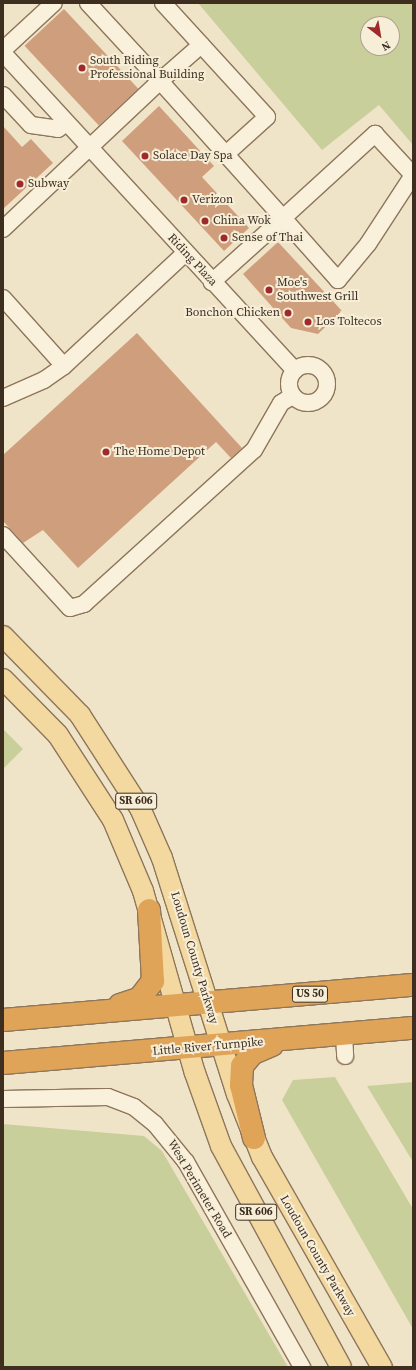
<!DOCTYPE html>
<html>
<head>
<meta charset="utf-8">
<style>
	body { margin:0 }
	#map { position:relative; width:416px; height:1370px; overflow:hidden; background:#f0e4c8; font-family:"Source Serif 4",serif }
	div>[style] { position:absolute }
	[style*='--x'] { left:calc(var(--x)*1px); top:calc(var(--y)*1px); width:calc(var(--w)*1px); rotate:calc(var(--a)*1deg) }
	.green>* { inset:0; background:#c9cf9b }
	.building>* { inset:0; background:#cf9f7d; transform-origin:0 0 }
	.roads { filter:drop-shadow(1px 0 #8d765c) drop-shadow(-1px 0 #8d765c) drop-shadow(0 1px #8d765c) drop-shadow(0 -1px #8d765c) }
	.minor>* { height:16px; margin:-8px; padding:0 8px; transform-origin:8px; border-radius:8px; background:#faf1dc }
	.minor>.ring { margin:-8px; padding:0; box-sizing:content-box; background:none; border:16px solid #faf1dc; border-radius:50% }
	.major>* { height:20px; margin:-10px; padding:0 10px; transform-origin:10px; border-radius:10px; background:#f3d9a0 }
	.highway>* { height:22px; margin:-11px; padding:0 11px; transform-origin:11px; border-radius:11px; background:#e0a458 }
	.dots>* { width:11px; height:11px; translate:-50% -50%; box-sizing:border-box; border:2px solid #f7eed8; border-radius:50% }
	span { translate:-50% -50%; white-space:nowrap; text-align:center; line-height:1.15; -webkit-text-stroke:4px #f7eed8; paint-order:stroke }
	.shield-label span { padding:1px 3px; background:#f7eed8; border:1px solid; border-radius:3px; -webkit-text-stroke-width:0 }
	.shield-label { font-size:11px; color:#3d2e20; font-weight:700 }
	.poi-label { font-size:12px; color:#3d2e20 }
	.left { translate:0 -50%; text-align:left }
	.right { translate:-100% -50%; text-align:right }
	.street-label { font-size:12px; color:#3d2e20 }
	.frame { position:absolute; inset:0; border:4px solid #3d2e20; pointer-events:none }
	.north { position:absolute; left:360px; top:16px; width:40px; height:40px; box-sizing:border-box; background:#f7eed8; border:1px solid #ada18e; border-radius:50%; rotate:149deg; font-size:11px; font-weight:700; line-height:16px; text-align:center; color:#3d2e20 }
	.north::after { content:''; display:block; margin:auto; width:14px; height:18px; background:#9e2a2b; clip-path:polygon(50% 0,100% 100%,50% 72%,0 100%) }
</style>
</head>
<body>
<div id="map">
	<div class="green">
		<i style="clip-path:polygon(evenodd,198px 3px,413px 3px,413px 145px,379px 105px,322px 150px,198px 3px,368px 24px,392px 24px,392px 48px,368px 48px,368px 24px)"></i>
		<i style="clip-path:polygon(3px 729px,23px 749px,3px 769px)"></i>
		<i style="clip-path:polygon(335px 1077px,413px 1209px,413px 1329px,282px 1100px,293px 1080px)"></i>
		<i style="clip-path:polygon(413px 1082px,413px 1162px,367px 1086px)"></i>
		<i style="clip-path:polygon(3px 1124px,144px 1136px,162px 1151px,288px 1367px,3px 1367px)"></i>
	</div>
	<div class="building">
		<i style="left:64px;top:9px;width:109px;height:54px;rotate:47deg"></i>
		<i style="clip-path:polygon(159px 106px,214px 166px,202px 177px,249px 228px,224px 251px,122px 141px)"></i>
		<i style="clip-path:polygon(3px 126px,22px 147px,31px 139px,53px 163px,3px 209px)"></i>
		<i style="clip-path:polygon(278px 242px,342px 311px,318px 334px,291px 328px,243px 274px)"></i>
		<i style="clip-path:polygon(137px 333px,242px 448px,231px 458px,216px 442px,78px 568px,43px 530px,23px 543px,3px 521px,3px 455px)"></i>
	</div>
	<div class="roads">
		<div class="minor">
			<i style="--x:88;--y:3;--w:106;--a:47.3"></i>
			<i style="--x:160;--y:81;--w:55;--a:-41.3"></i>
			<i style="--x:163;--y:3;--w:154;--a:47.6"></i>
			<i style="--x:267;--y:117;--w:55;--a:137.9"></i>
			<i style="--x:3;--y:50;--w:69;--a:-42.7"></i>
			<i style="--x:3;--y:53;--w:431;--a:47.4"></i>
			<i style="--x:3;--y:95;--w:41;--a:47"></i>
			<i style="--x:31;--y:125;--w:27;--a:8"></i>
			<i style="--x:58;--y:129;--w:9;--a:-36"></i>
			<i style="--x:375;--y:134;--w:56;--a:47.2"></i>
			<i style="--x:413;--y:175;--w:82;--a:123.1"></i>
			<i style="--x:368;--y:244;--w:47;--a:129.8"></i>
			<i style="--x:338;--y:280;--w:83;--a:-131.6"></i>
			<i style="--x:283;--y:218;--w:125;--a:-42.4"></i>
			<i style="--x:3;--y:229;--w:216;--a:-43.3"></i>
			<i style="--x:160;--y:81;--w:184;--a:48.1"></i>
			<i style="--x:283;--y:218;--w:96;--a:138"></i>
			<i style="--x:3;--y:298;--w:91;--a:48.1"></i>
			<i class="ring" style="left:289px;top:365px;width:22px;height:22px"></i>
			<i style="--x:3;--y:398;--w:45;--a:-23.7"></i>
			<i style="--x:44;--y:380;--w:24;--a:-35"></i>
			<i style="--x:64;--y:366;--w:166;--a:-43"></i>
			<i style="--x:3;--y:535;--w:99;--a:47.5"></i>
			<i style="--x:70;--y:608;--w:15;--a:-16"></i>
			<i style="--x:84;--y:604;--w:229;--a:-42.2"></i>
			<i style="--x:254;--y:450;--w:54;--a:-60.1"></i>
			<i style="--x:281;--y:403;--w:13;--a:-32"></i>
			<i style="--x:344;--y:1034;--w:22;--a:87"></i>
			<i style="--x:3;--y:1099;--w:105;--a:-1.1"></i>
			<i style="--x:108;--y:1097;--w:28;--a:21"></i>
			<i style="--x:134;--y:1107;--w:27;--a:39"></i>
			<i style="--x:155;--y:1124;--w:49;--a:50.8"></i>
			<i style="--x:186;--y:1162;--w:236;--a:60.5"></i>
		</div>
		<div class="major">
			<i style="--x:3;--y:636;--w:110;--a:45.7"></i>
			<i style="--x:80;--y:715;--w:111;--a:57.2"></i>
			<i style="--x:140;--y:808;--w:55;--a:66.3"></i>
			<i style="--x:162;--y:858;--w:248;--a:72.4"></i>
			<i style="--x:237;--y:1094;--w:68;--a:68.4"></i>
			<i style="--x:262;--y:1157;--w:242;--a:60.3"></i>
			<i style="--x:3;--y:679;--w:78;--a:45.5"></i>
			<i style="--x:58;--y:735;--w:101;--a:57.1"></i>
			<i style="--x:113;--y:820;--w:77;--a:67.1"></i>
			<i style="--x:143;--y:891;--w:189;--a:74.1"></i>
			<i style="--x:195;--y:1073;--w:77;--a:70.4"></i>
			<i style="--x:221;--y:1146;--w:251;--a:61.5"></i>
		</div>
		<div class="highway">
			<i style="--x:120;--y:1005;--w:20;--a:-18"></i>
			<i style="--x:139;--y:999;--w:23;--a:-52"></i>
			<i style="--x:153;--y:981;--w:71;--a:-93.2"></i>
			<i style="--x:3;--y:1020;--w:411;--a:-4.9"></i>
			<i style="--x:3;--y:1063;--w:411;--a:-4.9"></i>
			<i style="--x:254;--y:1138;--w:55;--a:-103.8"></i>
			<i style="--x:241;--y:1085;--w:19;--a:-87"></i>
			<i style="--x:242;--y:1066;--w:17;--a:-50"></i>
			<i style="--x:253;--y:1053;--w:21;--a:-23"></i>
		</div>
	</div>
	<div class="dots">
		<i style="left:82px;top:68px;background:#9e2a2b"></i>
		<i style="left:145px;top:156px;background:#9e2a2b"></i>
		<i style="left:20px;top:184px;background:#9e2a2b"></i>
		<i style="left:184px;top:200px;background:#9e2a2b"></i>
		<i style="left:205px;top:221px;background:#9e2a2b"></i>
		<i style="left:224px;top:238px;background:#9e2a2b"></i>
		<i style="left:269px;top:290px;background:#9e2a2b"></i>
		<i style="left:288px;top:313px;background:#9e2a2b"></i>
		<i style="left:308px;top:322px;background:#9e2a2b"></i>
		<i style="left:106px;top:452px;background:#9e2a2b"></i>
	</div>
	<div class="shield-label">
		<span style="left:136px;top:801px">SR 606</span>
		<span style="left:310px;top:994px">US 50</span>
		<span style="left:256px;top:1212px">SR 606</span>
	</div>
	<div class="poi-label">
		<span class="left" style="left:90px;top:68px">South Riding<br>Professional Building</span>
		<span class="left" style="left:153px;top:156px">Solace Day Spa</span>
		<span class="left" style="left:28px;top:184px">Subway</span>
		<span class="left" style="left:192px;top:200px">Verizon</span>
		<span class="left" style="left:213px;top:221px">China Wok</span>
		<span class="left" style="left:232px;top:238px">Sense of Thai</span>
		<span class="left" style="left:277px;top:290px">Moe's<br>Southwest Grill</span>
		<span class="right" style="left:280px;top:313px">Bonchon Chicken</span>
		<span class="left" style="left:316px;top:322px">Los Toltecos</span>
		<span class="left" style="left:114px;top:452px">The Home Depot</span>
	</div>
	<div class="street-label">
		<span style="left:192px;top:260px;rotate:47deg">Riding Plaza</span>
		<span style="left:194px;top:958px;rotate:73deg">Loudoun County Parkway</span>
		<span style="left:208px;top:1047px;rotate:-5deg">Little River Turnpike</span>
		<span style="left:199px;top:1189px;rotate:59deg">West Perimeter Road</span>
		<span style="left:317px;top:1256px;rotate:60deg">Loudoun County Parkway</span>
	</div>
	<div class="frame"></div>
	<div class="north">N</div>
</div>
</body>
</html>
